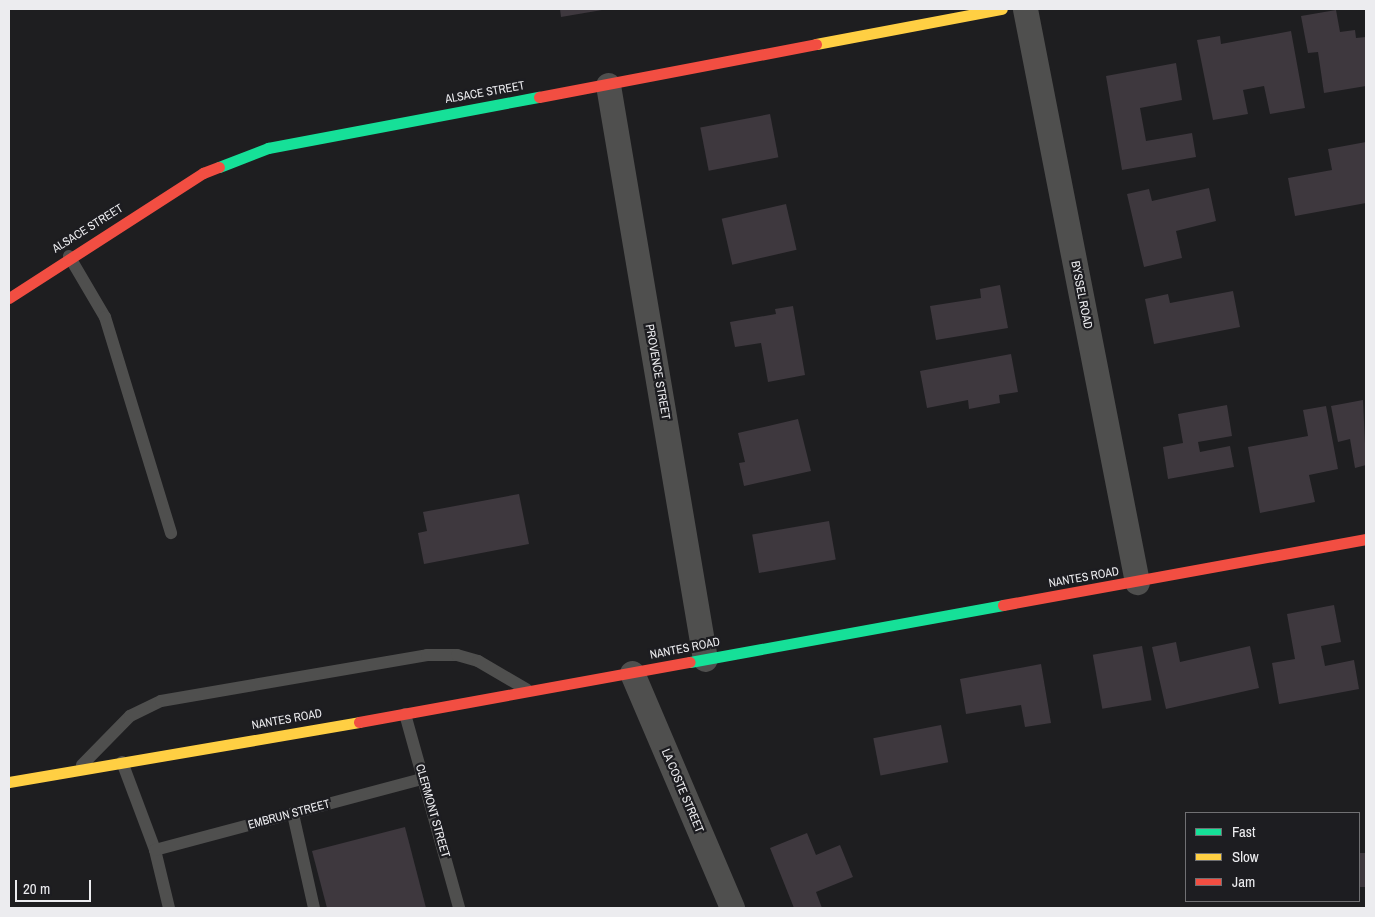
<!DOCTYPE html>
<html>
<head>
<meta charset="utf-8">
<style>
	body { margin:0 }
	#map { position:relative; width:1375px; height:917px; overflow:hidden; background:#1e1e20; font-family:"Archivo Narrow",sans-serif }
	div>[style] { position:absolute }
	[style*='--x'] { left:calc(var(--x)*1px); top:calc(var(--y)*1px); width:calc(var(--w)*1px); rotate:calc(var(--a)*1deg) }
	.building>* { inset:0; background:#3e383e; transform-origin:0 0 }
	.lane>* { height:12px; margin:-6px; padding:0 6px; transform-origin:6px; border-radius:6px; background:#4f4f4e }
	.street>* { height:25px; margin:-12.5px; padding:0 12.5px; transform-origin:12.5px; border-radius:12.5px; background:#4f4f4e }
	.fast>* { height:11px; margin:-5.5px; padding:0 5.5px; transform-origin:5.5px; border-radius:5.5px; background:#16e098 }
	.slow>* { height:11px; margin:-5.5px; padding:0 5.5px; transform-origin:5.5px; border-radius:5.5px; background:#ffcf43 }
	.jam>* { height:11px; margin:-5.5px; padding:0 5.5px; transform-origin:5.5px; border-radius:5.5px; background:#f24e42 }
	span { translate:-50% -50%; white-space:nowrap; text-align:center; line-height:1.15; -webkit-text-stroke:4.5px #1d1d21; paint-order:stroke }
	.street-label { font-size:12px; color:#ececef }
	.frame { position:absolute; inset:0; border:10px solid #ececef; pointer-events:none }
	.legend { position:absolute; left:1185px; top:812px; width:175px; height:90px; box-sizing:border-box; background:#1d1d21; border:1px solid #707073; margin:0; padding:6px 9px; list-style:none; font-size:15px; color:#ececef }
	.legend li { display:flex; align-items:center; gap:10px; height:25px }
	.legend b { width:25px; border:1px solid #707073 }
	.scale { position:absolute; left:15px; top:880px; width:76px; height:22px; box-sizing:border-box; border:2px solid #ececef; border-top:0; padding-left:6px; font-size:15px; line-height:18px; white-space:nowrap; color:#ececef; -webkit-text-stroke:4px #1d1d21; paint-order:stroke }
</style>
</head>
<body>
<div id="map">
	<div class="building">
		<i style="clip-path:polygon(560px 9px,602px 9px,602px 10px,561px 17px)"></i>
		<i style="clip-path:polygon(1336px 10px,1340px 32px,1355px 30px,1356px 38px,1366px 37px,1366px 86px,1324px 93px,1318px 52px,1308px 53px,1301px 16px)"></i>
		<i style="clip-path:polygon(1291px 31px,1305px 108px,1270px 114px,1264px 86px,1243px 90px,1248px 114px,1213px 120px,1197px 40px,1220px 36px,1221px 44px)"></i>
		<i style="clip-path:polygon(1176px 63px,1182px 100px,1140px 108px,1146px 141px,1192px 133px,1196px 157px,1122px 170px,1106px 76px)"></i>
		<i style="left:770px;top:114px;width:44px;height:71px;rotate:79deg"></i>
		<i style="clip-path:polygon(1366px 142px,1366px 203px,1295px 216px,1288px 178px,1332px 170px,1328px 149px)"></i>
		<i style="clip-path:polygon(1209px 188px,1216px 221px,1176px 231px,1182px 258px,1144px 267px,1127px 194px,1149px 189px,1152px 201px)"></i>
		<i style="left:786px;top:204px;width:47px;height:66px;rotate:77deg"></i>
		<i style="clip-path:polygon(1000px 285px,1008px 328px,936px 340px,930px 306px,981px 298px,980px 289px)"></i>
		<i style="clip-path:polygon(1233px 291px,1240px 327px,1154px 344px,1145px 299px,1168px 294px,1170px 303px)"></i>
		<i style="clip-path:polygon(793px 306px,805px 375px,768px 382px,761px 343px,735px 347px,730px 322px,776px 314px,775px 309px)"></i>
		<i style="clip-path:polygon(1011px 354px,1018px 392px,999px 395px,1000px 403px,969px 409px,968px 400px,927px 408px,920px 371px)"></i>
		<i style="clip-path:polygon(1363px 400px,1366px 465px,1355px 468px,1350px 439px,1338px 442px,1331px 406px)"></i>
		<i style="clip-path:polygon(1227px 405px,1232px 436px,1198px 442px,1200px 452px,1230px 446px,1234px 467px,1168px 479px,1163px 447px,1183px 443px,1178px 414px)"></i>
		<i style="clip-path:polygon(1326px 406px,1338px 469px,1309px 475px,1315px 502px,1260px 513px,1248px 447px,1308px 436px,1303px 410px)"></i>
		<i style="clip-path:polygon(798px 419px,811px 471px,744px 486px,739px 463px,745px 462px,738px 433px)"></i>
		<i style="clip-path:polygon(519px 494px,529px 544px,424px 564px,418px 533px,427px 531px,423px 512px)"></i>
		<i style="left:829px;top:521px;width:39px;height:78px;rotate:80deg"></i>
		<i style="clip-path:polygon(1334px 605px,1341px 642px,1321px 646px,1325px 666px,1354px 660px,1359px 689px,1279px 704px,1272px 663px,1295px 659px,1287px 614px)"></i>
		<i style="clip-path:polygon(1176px 642px,1180px 662px,1250px 646px,1259px 688px,1166px 709px,1152px 647px)"></i>
		<i style="left:1142px;top:646px;width:55px;height:50px;rotate:80deg"></i>
		<i style="clip-path:polygon(1041px 664px,1051px 723px,1025px 727px,1021px 705px,966px 714px,960px 679px)"></i>
		<i style="left:941px;top:725px;width:38px;height:69px;rotate:79deg"></i>
		<i style="clip-path:polygon(405px 827px,426px 908px,327px 908px,312px 851px)"></i>
		<i style="clip-path:polygon(807px 833px,816px 855px,840px 845px,853px 877px,816px 892px,822px 908px,794px 908px,770px 848px)"></i>
		<i style="left:1366px;top:853px;width:34px;height:7px;rotate:90deg"></i>
	</div>
	<div class="lane">
		<i style="--x:69;--y:256;--w:71;--a:59.5"></i>
		<i style="--x:105;--y:317;--w:226;--a:73"></i>
		<i style="--x:405;--y:714;--w:201;--a:74.4"></i>
		<i style="--x:122;--y:762;--w:94;--a:69.4"></i>
		<i style="--x:155;--y:850;--w:60;--a:76.4"></i>
		<i style="--x:82;--y:765;--w:69;--a:-45.6"></i>
		<i style="--x:130;--y:716;--w:34;--a:-26"></i>
		<i style="--x:161;--y:701;--w:270;--a:-9.8"></i>
		<i style="--x:427;--y:655;--w:30;--a:0"></i>
		<i style="--x:457;--y:655;--w:22;--a:16"></i>
		<i style="--x:478;--y:661;--w:56;--a:30.3"></i>
		<i style="--x:293;--y:814;--w:96;--a:77.4"></i>
		<i style="--x:155;--y:850;--w:276;--a:-14.9"></i>
	</div>
	<div class="street">
		<i style="--x:1025;--y:9;--w:584;--a:78.94"></i>
		<i style="--x:608;--y:85;--w:582;--a:80.41"></i>
		<i style="--x:632;--y:673;--w:255;--a:66.9"></i>
	</div>
	<div class="fast">
		<i style="--x:219;--y:167;--w:53;--a:-21.2"></i>
		<i style="--x:268;--y:148;--w:276;--a:-10.7"></i>
		<i style="--x:690;--y:662;--w:318;--a:-10.3"></i>
	</div>
	<div class="slow">
		<i style="--x:816;--y:44;--w:189;--a:-10.7"></i>
		<i style="--x:9;--y:782;--w:355;--a:-9.7"></i>
	</div>
	<div class="jam">
		<i style="--x:539;--y:97;--w:282;--a:-10.8"></i>
		<i style="--x:9;--y:298;--w:231;--a:-32.8"></i>
		<i style="--x:203;--y:173;--w:17;--a:-21"></i>
		<i style="--x:1003;--y:605;--w:369;--a:-10.3"></i>
		<i style="--x:359;--y:722;--w:336;--a:-10.3"></i>
	</div>
	<div class="street-label">
		<span style="left:485px;top:93px;rotate:-10deg">ALSACE STREET</span>
		<span style="left:88px;top:229px;rotate:-32deg">ALSACE STREET</span>
		<span style="left:1081px;top:295px;rotate:79deg">BYSSEL ROAD</span>
		<span style="left:657px;top:372px;rotate:80deg">PROVENCE STREET</span>
		<span style="left:1084px;top:578px;rotate:-10deg">NANTES ROAD</span>
		<span style="left:685px;top:649px;rotate:-11deg">NANTES ROAD</span>
		<span style="left:287px;top:720px;rotate:-10deg">NANTES ROAD</span>
		<span style="left:682px;top:791px;rotate:67deg">LA COSTE STREET</span>
		<span style="left:432px;top:811px;rotate:74deg">CLERMONT STREET</span>
		<span style="left:289px;top:815px;rotate:-15deg">EMBRUN STREET</span>
	</div>
	<div class="frame"></div>
	<ul class="legend">
	<li><b style="height:6px;background:#16e098"></b>Fast</li>
	<li><b style="height:6px;background:#ffcf43"></b>Slow</li>
	<li><b style="height:6px;background:#f24e42"></b>Jam</li>
	</ul>
	<div class="scale">20 m</div>
</div>
</body>
</html>
